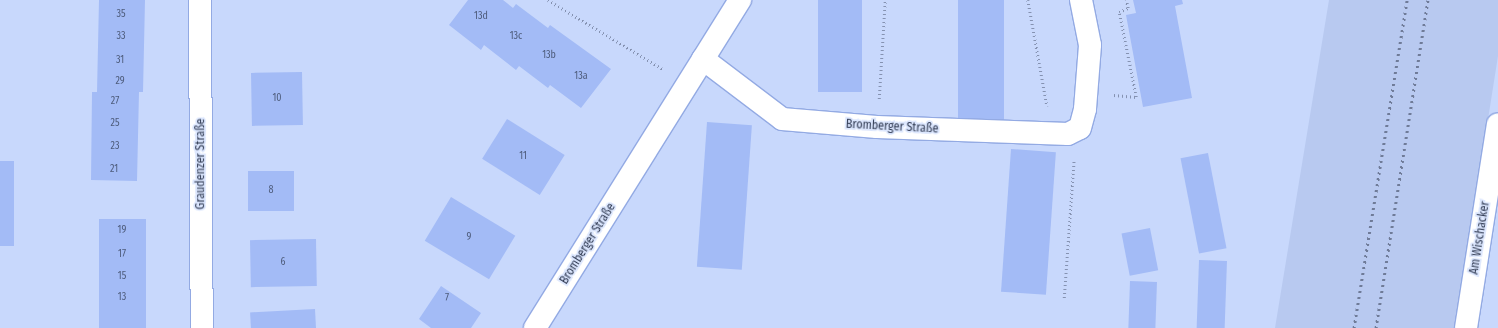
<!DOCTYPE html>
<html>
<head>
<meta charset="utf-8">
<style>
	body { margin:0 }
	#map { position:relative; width:1498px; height:328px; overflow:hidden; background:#c8d8fc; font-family:"Fira Sans Condensed",sans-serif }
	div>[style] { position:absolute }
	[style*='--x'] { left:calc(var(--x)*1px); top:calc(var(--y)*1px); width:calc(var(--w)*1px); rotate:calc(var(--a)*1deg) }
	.built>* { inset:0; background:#b8c9f0 }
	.building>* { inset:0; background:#a3bbf6; transform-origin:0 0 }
	.path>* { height:2.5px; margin-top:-1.25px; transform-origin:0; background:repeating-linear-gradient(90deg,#8592b1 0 1px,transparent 0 4px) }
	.roads { filter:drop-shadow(1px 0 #93aae3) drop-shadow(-1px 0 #93aae3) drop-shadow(0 1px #93aae3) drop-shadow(0 -1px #93aae3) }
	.minor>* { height:22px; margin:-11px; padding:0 11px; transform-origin:11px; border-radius:11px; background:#fff }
	.rail>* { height:3px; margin-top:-1.5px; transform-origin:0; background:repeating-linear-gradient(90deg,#6f7b98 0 2px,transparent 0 6px) }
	span { translate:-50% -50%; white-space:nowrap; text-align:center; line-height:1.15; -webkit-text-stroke:3.5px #dae5fd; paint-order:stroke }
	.number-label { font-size:10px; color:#4e5c7c }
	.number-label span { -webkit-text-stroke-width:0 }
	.street-label { font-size:12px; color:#323c54 }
</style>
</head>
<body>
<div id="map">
	<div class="built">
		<i style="clip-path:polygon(1329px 0,1498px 0,1498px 56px,1455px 328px,1275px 328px)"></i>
	</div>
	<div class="building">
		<i style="clip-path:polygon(99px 0,145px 0,143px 92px,139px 92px,137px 181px,91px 180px,92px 92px,97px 92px)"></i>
		<i style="clip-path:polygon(468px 0,503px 0,513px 8px,516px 4px,548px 28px,550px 25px,611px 69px,581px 108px,550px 85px,548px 88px,519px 66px,516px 70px,484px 45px,481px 50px,449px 25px)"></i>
		<i style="left:818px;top:0;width:44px;height:92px"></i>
		<i style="left:958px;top:0;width:46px;height:120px"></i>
		<i style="clip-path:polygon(1133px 0,1182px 0,1183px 4px,1175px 6px,1192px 98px,1143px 107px,1126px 15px,1136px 13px)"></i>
		<i style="left:302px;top:72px;width:53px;height:51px;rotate:89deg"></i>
		<i style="left:507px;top:119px;width:68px;height:47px;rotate:32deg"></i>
		<i style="left:707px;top:122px;width:45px;height:145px;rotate:4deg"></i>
		<i style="left:1011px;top:149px;width:45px;height:143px;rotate:4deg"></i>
		<i style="left:1208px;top:153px;width:97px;height:28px;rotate:79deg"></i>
		<i style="left:0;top:161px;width:14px;height:85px"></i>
		<i style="left:294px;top:171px;width:40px;height:46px;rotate:90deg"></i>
		<i style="left:451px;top:197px;width:75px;height:51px;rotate:31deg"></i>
		<i style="left:99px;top:219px;width:47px;height:109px"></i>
		<i style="left:1150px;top:228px;width:43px;height:29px;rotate:79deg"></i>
		<i style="left:316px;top:239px;width:47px;height:66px;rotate:89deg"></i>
		<i style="left:1199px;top:260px;width:28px;height:68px;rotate:2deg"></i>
		<i style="left:1130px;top:281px;width:27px;height:47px;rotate:2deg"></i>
		<i style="clip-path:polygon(441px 286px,481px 313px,471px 328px,431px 328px,419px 319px)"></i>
		<i style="left:315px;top:309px;width:19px;height:65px;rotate:87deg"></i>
	</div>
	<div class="path">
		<i style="--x:548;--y:0;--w:134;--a:31"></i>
		<i style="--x:1028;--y:0;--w:108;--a:79.8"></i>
		<i style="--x:1114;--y:95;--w:22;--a:5"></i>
		<i style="--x:1136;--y:97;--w:87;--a:-101.3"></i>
		<i style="--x:1119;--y:12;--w:10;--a:-24"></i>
		<i style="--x:1128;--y:8;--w:8;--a:-104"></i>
		<i style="--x:879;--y:99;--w:99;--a:-86.5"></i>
		<i style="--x:1064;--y:298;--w:138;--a:-85.9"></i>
	</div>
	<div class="roads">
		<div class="minor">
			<i style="--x:200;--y:0;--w:328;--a:89.7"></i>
			<i style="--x:703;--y:59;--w:99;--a:37.2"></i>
			<i style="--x:782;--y:119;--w:95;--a:4.8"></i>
			<i style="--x:877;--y:127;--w:191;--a:2.1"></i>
			<i style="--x:1068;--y:134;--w:13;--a:-27"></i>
			<i style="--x:1080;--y:128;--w:20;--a:-75"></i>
			<i style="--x:1085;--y:109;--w:64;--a:-85.5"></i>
			<i style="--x:1090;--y:45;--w:46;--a:-101.3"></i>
			<i style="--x:535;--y:328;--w:387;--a:-58"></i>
			<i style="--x:1466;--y:328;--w:206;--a:-81.1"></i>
		</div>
	</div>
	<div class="rail">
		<i style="--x:1354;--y:328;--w:332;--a:-80.8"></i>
		<i style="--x:1376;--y:328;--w:332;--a:-81"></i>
	</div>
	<div class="number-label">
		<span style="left:121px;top:15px">35</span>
		<span style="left:481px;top:17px">13d</span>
		<span style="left:121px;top:37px">33</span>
		<span style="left:516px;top:37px">13c</span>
		<span style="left:549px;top:56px">13b</span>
		<span style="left:120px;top:61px">31</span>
		<span style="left:581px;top:77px">13a</span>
		<span style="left:120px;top:82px">29</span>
		<span style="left:277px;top:99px">10</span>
		<span style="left:115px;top:102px">27</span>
		<span style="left:115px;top:124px">25</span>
		<span style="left:115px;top:147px">23</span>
		<span style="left:523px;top:157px">11</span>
		<span style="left:114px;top:170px">21</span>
		<span style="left:271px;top:191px">8</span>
		<span style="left:122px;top:231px">19</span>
		<span style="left:469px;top:238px">9</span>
		<span style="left:122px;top:255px">17</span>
		<span style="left:283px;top:263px">6</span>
		<span style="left:122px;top:277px">15</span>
		<span style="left:122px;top:298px">13</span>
		<span style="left:447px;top:299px">7</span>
	</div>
	<div class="street-label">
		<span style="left:892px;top:127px;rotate:3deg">Bromberger Straße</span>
		<span style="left:201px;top:164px;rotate:-90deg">Graudenzer Straße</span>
		<span style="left:1480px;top:238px;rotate:-81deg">Am Wischacker</span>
		<span style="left:588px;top:244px;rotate:-58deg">Bromberger Straße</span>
	</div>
</div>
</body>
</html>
